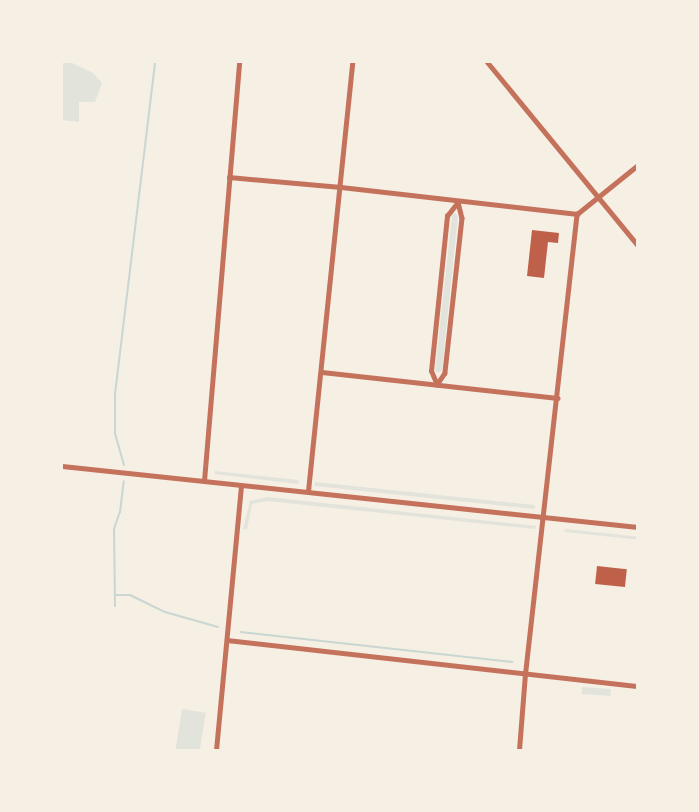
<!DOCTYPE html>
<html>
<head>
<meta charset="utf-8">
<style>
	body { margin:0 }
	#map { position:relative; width:699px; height:812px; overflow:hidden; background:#f6efe4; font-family:"DejaVu Sans",sans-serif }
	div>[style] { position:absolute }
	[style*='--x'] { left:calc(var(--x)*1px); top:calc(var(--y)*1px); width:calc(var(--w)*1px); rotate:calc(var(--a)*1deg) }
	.green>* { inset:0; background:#e2e4dc; transform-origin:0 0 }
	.stream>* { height:2px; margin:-1px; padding:0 1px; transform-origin:1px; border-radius:1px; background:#c9d6d2 }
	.building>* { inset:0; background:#bf614a; transform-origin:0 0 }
	.minor>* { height:4.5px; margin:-2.25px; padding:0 2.25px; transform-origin:2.25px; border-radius:2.25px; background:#c5725c }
	.tertiary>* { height:5px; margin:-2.5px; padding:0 2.5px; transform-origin:2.5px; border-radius:2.5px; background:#c5725c }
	span { translate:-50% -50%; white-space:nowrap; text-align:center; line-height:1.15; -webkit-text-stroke:6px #f6efe4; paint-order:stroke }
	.frame { position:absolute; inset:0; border:63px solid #f6efe4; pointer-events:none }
</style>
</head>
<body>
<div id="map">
	<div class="green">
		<i style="clip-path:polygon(62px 62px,70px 62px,93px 73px,102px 83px,95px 102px,79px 102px,79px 122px,62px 120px)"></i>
		<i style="clip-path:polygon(455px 213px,458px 216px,442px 370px,438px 373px,435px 370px,452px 215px)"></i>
		<i style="clip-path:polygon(215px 471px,299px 480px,298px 484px,215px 474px)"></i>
		<i style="left:315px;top:482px;width:221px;height:4px;rotate:6deg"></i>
		<i style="clip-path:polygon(268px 497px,536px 526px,535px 529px,267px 501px,252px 504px,247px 529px,243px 529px,250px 501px)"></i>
		<i style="left:565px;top:529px;width:72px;height:3px;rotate:6deg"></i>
		<i style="left:582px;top:687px;width:29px;height:7px;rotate:4deg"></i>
		<i style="left:182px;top:709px;width:24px;height:41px;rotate:9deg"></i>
	</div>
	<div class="stream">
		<i style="--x:124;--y:465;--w:32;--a:-106"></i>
		<i style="--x:115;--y:434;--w:40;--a:-90"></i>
		<i style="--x:115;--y:394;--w:334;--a:-83.1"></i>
		<i style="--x:115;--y:595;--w:15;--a:0"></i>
		<i style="--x:130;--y:595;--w:39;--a:26"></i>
		<i style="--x:165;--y:612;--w:55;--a:15.8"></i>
		<i style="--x:115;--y:606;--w:77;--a:-90.7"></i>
		<i style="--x:114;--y:529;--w:18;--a:-71"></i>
		<i style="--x:120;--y:512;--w:31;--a:-83"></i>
		<i style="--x:241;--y:632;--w:273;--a:6.3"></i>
	</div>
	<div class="building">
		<i style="clip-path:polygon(532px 230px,559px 233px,558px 243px,548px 242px,544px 278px,527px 276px)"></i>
		<i style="left:597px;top:566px;width:30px;height:18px;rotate:6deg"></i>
	</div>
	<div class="minor">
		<i style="--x:229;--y:177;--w:112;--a:5.1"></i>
		<i style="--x:341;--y:187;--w:238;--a:6.5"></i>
		<i style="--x:458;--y:202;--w:16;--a:76"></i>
		<i style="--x:462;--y:218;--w:156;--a:96.3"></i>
		<i style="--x:445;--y:373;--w:14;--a:124"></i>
		<i style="--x:437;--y:385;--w:15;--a:-113"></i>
		<i style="--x:431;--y:371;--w:156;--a:-84.1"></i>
		<i style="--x:447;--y:216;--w:18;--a:-52"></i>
		<i style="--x:577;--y:214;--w:78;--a:-38.8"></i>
		<i style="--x:322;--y:372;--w:237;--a:6.3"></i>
		<i style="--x:204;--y:481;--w:420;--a:-85.2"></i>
		<i style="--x:308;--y:491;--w:431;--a:-84.1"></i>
		<i style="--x:227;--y:640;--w:414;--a:6.4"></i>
		<i style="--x:519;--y:750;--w:76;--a:-85.5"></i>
		<i style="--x:525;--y:674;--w:463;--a:-83.6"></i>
	</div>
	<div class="tertiary">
		<i style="--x:487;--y:62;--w:238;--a:50.6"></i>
		<i style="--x:62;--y:466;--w:579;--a:6.05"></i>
		<i style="--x:216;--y:750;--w:266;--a:-84.6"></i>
	</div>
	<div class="frame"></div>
</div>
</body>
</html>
